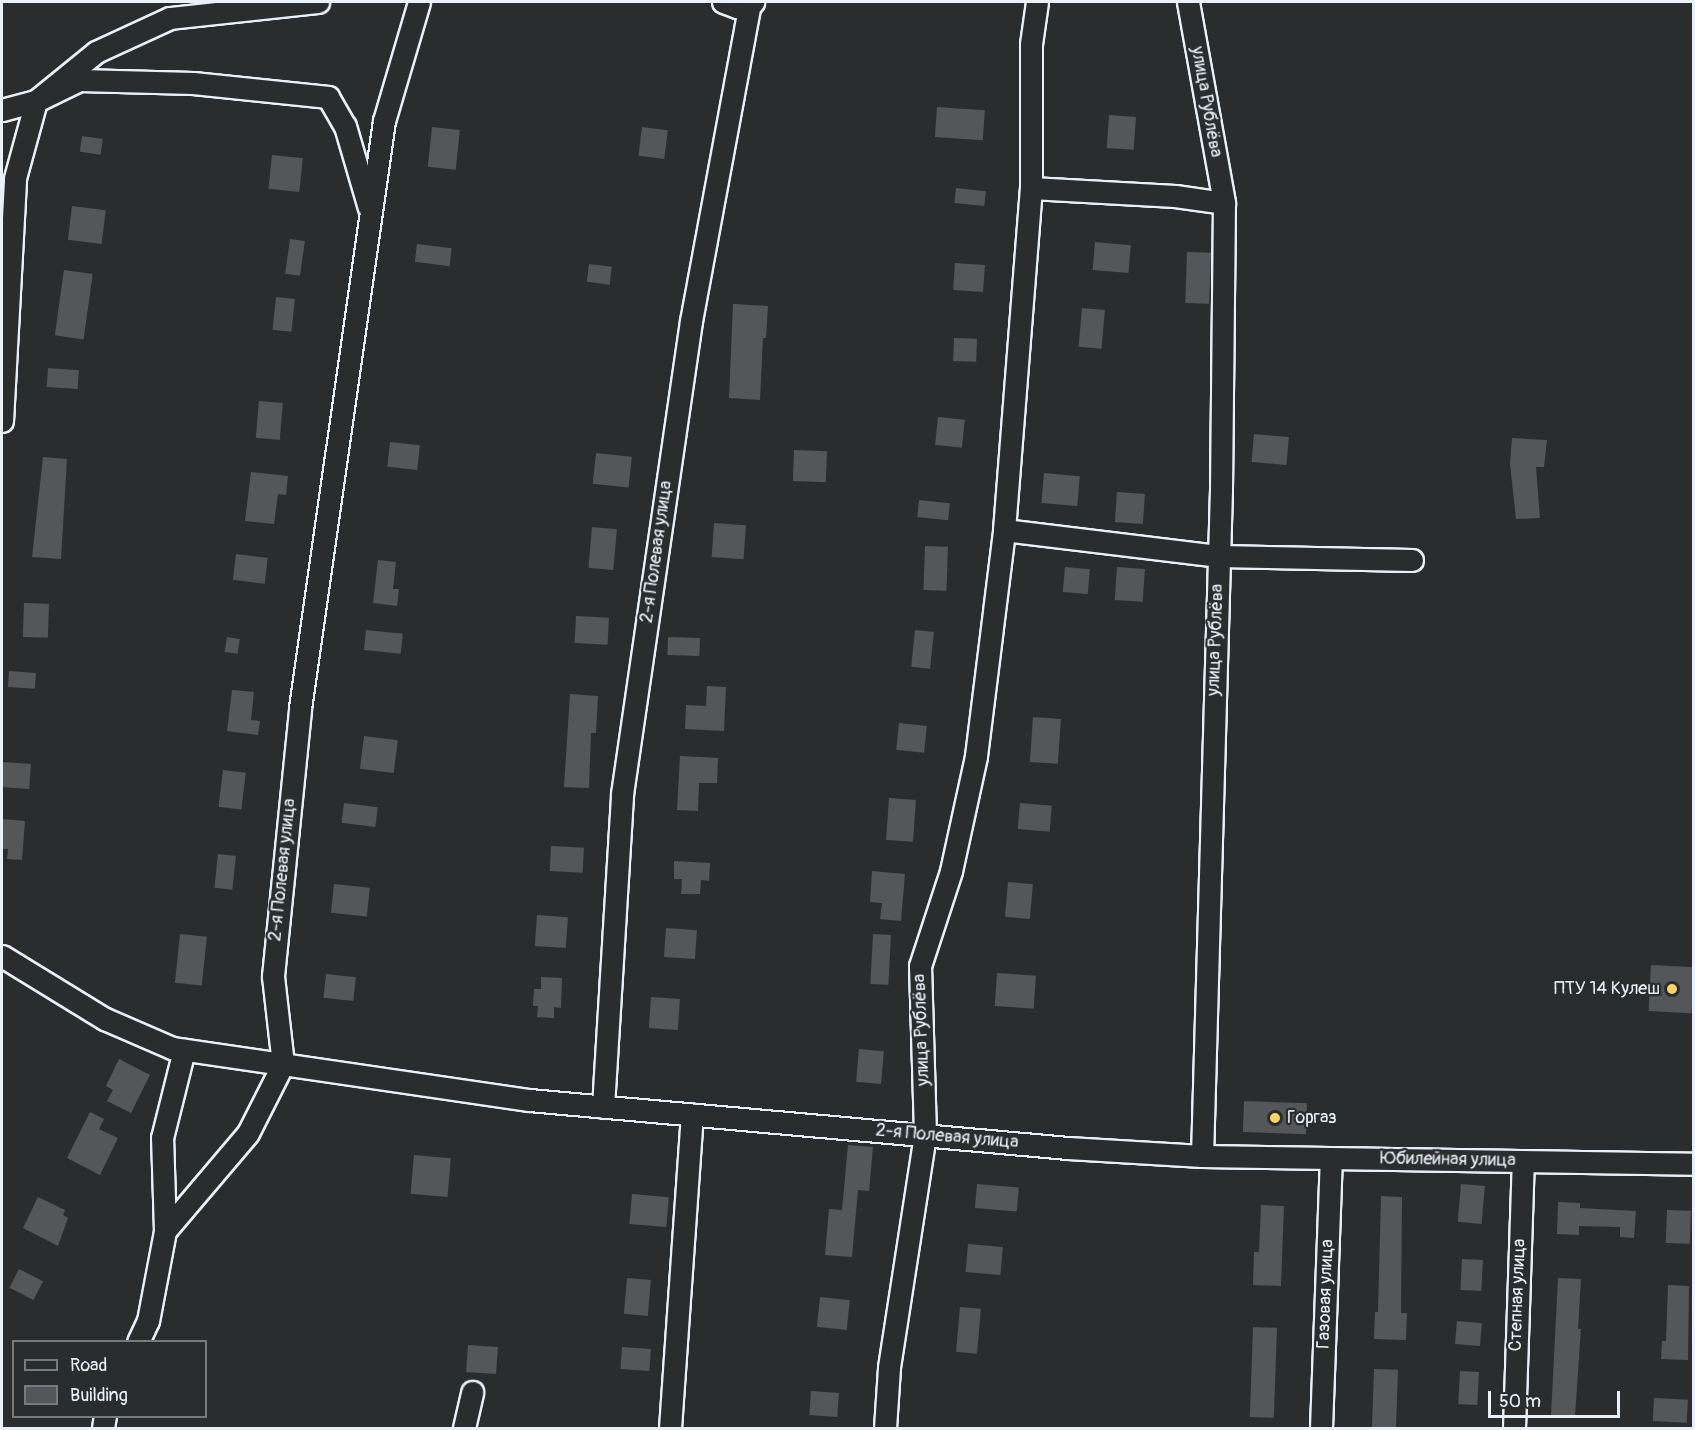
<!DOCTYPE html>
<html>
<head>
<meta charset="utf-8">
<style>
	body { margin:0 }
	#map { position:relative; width:1695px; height:1430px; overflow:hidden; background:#2a2d2e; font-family:Pangolin,sans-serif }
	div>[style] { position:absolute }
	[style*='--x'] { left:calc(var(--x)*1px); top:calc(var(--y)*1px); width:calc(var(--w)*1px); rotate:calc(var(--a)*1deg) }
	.building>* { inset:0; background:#535759; transform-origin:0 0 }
	.roads { filter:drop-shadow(2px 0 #e8f1f8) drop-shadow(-2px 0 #e8f1f8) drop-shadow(0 2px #e8f1f8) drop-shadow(0 -2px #e8f1f8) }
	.minor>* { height:21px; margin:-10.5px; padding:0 10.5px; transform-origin:10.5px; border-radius:10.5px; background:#2a2d2e }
	.dots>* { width:16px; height:16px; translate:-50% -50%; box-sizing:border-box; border:3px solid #2a2d2e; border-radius:50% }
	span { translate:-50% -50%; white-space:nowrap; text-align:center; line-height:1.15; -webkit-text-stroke:4.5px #2a2d2e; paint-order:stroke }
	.street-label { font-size:18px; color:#e8f1f8 }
	.poi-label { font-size:18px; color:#e8f1f8 }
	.right { translate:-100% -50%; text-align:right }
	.left { translate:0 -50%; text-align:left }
	.frame { position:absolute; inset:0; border:3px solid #e8f1f8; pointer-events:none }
	.legend { position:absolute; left:12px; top:1340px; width:195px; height:78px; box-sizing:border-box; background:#2a2d2e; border:2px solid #767b7f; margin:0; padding:8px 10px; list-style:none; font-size:18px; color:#e8f1f8 }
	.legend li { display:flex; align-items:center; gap:12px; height:30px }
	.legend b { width:30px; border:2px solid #767b7f }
	.scale { position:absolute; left:1488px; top:1391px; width:132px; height:27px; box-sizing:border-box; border:3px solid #e8f1f8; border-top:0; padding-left:8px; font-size:18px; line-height:21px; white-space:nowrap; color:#e8f1f8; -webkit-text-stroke:4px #2a2d2e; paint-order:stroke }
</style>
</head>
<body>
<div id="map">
	<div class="building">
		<i style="left:937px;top:107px;width:48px;height:30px;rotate:4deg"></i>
		<i style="left:1109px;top:115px;width:27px;height:33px;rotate:4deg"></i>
		<i style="left:432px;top:127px;width:28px;height:40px;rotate:6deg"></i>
		<i style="left:642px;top:127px;width:26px;height:29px;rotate:7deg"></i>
		<i style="left:82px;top:136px;width:21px;height:16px;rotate:8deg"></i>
		<i style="left:272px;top:155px;width:31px;height:34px;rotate:6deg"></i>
		<i style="left:956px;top:188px;width:30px;height:15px;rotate:6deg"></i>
		<i style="left:72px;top:206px;width:34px;height:34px;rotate:7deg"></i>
		<i style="left:290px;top:239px;width:15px;height:35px;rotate:8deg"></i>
		<i style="left:1095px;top:242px;width:36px;height:28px;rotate:5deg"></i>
		<i style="left:417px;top:244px;width:35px;height:18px;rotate:7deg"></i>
		<i style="left:1187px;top:252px;width:24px;height:51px;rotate:2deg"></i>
		<i style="left:955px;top:263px;width:30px;height:27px;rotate:4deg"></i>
		<i style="left:589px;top:264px;width:23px;height:18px;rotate:7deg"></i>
		<i style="left:64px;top:270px;width:29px;height:66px;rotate:8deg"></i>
		<i style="left:276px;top:297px;width:19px;height:33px;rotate:6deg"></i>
		<i style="clip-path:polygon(733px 304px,768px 306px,766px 338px,763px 338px,760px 400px,729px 398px)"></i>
		<i style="left:1082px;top:308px;width:23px;height:39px;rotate:5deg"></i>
		<i style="left:954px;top:338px;width:23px;height:23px;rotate:2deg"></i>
		<i style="left:48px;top:368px;width:31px;height:19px;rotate:4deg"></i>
		<i style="left:259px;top:401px;width:24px;height:37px;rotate:5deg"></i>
		<i style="left:938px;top:417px;width:27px;height:28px;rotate:6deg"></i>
		<i style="left:1254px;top:434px;width:35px;height:28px;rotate:5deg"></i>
		<i style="clip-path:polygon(1512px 438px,1547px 440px,1544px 467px,1536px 467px,1540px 518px,1516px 519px,1510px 464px)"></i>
		<i style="left:390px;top:442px;width:30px;height:25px;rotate:6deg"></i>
		<i style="left:794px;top:450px;width:33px;height:31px;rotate:2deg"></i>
		<i style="left:596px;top:453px;width:36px;height:31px;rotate:6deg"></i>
		<i style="clip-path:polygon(43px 457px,67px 459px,61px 559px,32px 557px)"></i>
		<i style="clip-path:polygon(251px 472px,288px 476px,286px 495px,278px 494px,274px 524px,245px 521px)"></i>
		<i style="left:1044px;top:473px;width:36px;height:30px;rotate:5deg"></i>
		<i style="left:1117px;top:492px;width:28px;height:30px;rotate:4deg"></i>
		<i style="left:919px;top:500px;width:31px;height:17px;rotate:6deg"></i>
		<i style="left:714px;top:523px;width:32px;height:34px;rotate:4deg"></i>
		<i style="left:592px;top:527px;width:25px;height:41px;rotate:5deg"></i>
		<i style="left:925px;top:546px;width:23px;height:44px;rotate:2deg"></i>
		<i style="left:236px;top:554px;width:32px;height:26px;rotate:7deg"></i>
		<i style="clip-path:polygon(378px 560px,396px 562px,393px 589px,399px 589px,397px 606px,373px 603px)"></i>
		<i style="left:1065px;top:567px;width:25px;height:25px;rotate:5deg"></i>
		<i style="left:1117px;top:567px;width:28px;height:33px;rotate:4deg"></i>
		<i style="left:24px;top:603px;width:25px;height:34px;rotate:2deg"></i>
		<i style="left:576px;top:616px;width:33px;height:27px;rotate:3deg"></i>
		<i style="left:366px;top:630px;width:37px;height:20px;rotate:6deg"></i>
		<i style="left:915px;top:630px;width:19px;height:37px;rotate:6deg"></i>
		<i style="left:227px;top:637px;width:13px;height:15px;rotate:9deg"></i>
		<i style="left:668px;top:637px;width:32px;height:18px;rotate:2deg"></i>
		<i style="left:9px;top:671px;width:27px;height:16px;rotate:4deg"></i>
		<i style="clip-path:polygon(707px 686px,726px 687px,724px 731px,685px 729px,686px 705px,706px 706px)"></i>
		<i style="clip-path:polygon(232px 690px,254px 692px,251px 720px,260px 721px,258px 735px,227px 731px)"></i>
		<i style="clip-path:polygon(570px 694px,598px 696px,596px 733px,591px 733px,589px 788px,564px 787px)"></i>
		<i style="left:1033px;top:717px;width:28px;height:45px;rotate:4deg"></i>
		<i style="left:899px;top:723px;width:28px;height:27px;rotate:6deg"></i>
		<i style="left:364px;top:736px;width:34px;height:33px;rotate:7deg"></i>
		<i style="clip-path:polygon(680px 756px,718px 758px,717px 783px,699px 783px,698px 811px,677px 810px)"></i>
		<i style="left:2px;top:762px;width:29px;height:25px;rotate:4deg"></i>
		<i style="left:223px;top:770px;width:23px;height:37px;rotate:7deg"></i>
		<i style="left:889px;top:798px;width:27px;height:42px;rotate:4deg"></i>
		<i style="left:344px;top:803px;width:34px;height:20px;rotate:7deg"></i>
		<i style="left:1020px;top:803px;width:32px;height:26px;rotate:5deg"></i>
		<i style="clip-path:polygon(2px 819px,25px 821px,22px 860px,7px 859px,8px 849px,2px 849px)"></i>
		<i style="left:551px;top:846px;width:33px;height:25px;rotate:3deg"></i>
		<i style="left:218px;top:854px;width:18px;height:34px;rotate:6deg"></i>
		<i style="clip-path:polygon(674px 861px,710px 863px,709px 881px,701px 880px,700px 894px,681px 894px,682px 879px,674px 879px)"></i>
		<i style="clip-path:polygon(872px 871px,905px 874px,901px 921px,880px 919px,882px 903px,870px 902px)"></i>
		<i style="left:1008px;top:882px;width:25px;height:35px;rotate:5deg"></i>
		<i style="left:334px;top:884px;width:36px;height:29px;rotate:6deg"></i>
		<i style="left:537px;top:915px;width:31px;height:31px;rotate:4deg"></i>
		<i style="left:666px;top:928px;width:31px;height:29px;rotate:4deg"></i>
		<i style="left:180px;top:934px;width:27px;height:49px;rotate:6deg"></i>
		<i style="left:873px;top:934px;width:18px;height:50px;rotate:3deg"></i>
		<i style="left:1651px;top:965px;width:43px;height:46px;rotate:3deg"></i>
		<i style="left:997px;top:973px;width:39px;height:33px;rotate:4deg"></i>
		<i style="left:326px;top:974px;width:30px;height:24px;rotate:6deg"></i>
		<i style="clip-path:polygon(541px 977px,562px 978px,561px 1008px,554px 1007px,554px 1018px,537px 1017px,538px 1006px,533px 1006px,534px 989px,541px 989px)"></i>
		<i style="left:651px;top:997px;width:29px;height:31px;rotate:4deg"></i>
		<i style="left:859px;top:1049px;width:25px;height:33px;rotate:5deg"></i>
		<i style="clip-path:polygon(119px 1059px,150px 1075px,131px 1113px,107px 1101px,113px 1090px,106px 1086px)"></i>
		<i style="left:1244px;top:1101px;width:63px;height:31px;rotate:2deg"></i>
		<i style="clip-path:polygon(90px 1112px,104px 1119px,99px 1129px,118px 1138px,100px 1175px,67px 1158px)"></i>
		<i style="clip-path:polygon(848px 1145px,873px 1147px,869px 1191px,858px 1190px,852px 1257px,825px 1255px,829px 1209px,842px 1210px)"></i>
		<i style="left:414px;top:1155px;width:37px;height:39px;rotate:5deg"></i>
		<i style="left:977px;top:1184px;width:42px;height:24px;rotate:5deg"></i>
		<i style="left:1461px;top:1184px;width:24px;height:38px;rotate:5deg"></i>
		<i style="left:632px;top:1194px;width:37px;height:30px;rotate:5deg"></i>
		<i style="clip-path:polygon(1381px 1196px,1402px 1197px,1401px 1313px,1407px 1313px,1406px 1340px,1374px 1339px,1375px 1312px,1378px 1312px)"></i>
		<i style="clip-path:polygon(38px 1197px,65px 1210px,63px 1215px,68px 1218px,58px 1246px,23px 1228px)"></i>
		<i style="clip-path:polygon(1558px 1202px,1580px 1203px,1580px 1208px,1636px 1211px,1634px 1238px,1620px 1237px,1620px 1227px,1579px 1226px,1579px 1235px,1557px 1234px)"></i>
		<i style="clip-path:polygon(1261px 1205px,1284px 1206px,1281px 1286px,1253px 1285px,1254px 1252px,1259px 1252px)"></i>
		<i style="left:1667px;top:1210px;width:24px;height:33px;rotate:2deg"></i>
		<i style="left:968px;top:1244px;width:35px;height:28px;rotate:5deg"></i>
		<i style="left:1462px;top:1259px;width:21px;height:31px;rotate:3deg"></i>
		<i style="left:19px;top:1269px;width:27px;height:21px;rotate:27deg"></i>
		<i style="left:627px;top:1278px;width:24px;height:36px;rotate:5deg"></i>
		<i style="clip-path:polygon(1558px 1278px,1581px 1279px,1578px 1329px,1581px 1329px,1575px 1416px,1551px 1415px)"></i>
		<i style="clip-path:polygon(1668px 1285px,1689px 1286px,1688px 1360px,1661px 1359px,1662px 1341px,1666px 1341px)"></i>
		<i style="left:820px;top:1297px;width:30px;height:30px;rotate:6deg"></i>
		<i style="left:960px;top:1307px;width:21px;height:45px;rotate:5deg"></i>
		<i style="left:1457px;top:1321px;width:25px;height:23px;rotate:5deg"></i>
		<i style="left:1253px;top:1327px;width:24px;height:90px;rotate:2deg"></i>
		<i style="left:468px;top:1345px;width:30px;height:27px;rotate:4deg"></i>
		<i style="left:622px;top:1347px;width:29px;height:22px;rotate:4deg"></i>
		<i style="left:1374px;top:1369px;width:24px;height:59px;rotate:2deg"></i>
		<i style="left:1460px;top:1371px;width:19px;height:33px;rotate:3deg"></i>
		<i style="left:811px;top:1391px;width:28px;height:24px;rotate:4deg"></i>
		<i style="left:1654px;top:1398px;width:34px;height:23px;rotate:3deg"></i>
	</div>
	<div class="roads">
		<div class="minor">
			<i style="--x:723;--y:2;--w:15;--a:20"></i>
			<i style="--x:737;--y:7;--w:17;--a:-17"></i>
			<i style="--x:1188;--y:2;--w:204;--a:79.8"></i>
			<i style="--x:2;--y:110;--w:35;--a:-15"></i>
			<i style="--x:36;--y:101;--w:77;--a:-39.2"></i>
			<i style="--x:96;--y:52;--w:81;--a:-24.7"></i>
			<i style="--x:170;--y:18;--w:149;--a:-6.2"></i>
			<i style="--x:1031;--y:188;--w:144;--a:3.2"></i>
			<i style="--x:1175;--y:196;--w:49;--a:8.1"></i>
			<i style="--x:1224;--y:203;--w:286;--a:90.6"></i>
			<i style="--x:1221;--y:489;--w:667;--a:91.63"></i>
			<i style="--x:2;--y:421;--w:243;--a:-86.9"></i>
			<i style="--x:15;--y:178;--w:80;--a:-74.7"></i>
			<i style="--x:36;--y:101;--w:48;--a:-26"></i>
			<i style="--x:79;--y:80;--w:114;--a:1.5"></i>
			<i style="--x:193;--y:83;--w:136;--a:5.9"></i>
			<i style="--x:328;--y:97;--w:34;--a:60"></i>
			<i style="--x:345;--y:126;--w:85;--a:73.7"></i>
			<i style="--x:1004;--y:530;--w:217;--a:6.9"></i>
			<i style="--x:1219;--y:556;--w:193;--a:1.2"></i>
			<i style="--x:2;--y:956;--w:121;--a:31.5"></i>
			<i style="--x:105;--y:1019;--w:73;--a:23.4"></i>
			<i style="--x:172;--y:1048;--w:361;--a:8.3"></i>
			<i style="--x:529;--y:1100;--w:541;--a:5.09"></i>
			<i style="--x:1068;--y:1148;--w:134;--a:3.4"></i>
			<i style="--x:1202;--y:1156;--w:492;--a:0.9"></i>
			<i style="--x:603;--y:1107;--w:314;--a:-86.5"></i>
			<i style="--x:622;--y:794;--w:478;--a:-81.7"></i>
			<i style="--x:691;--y:321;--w:324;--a:-79.5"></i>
			<i style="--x:165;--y:1231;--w:128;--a:-49.7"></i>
			<i style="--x:248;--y:1133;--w:77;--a:-63.1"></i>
			<i style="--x:283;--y:1064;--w:89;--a:-96.5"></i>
			<i style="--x:273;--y:976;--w:269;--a:-84.2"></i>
			<i style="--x:300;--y:708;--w:593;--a:-81.86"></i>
			<i style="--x:384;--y:121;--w:124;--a:-73.6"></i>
			<i style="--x:138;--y:1342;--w:23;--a:-65"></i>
			<i style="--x:148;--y:1321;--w:92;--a:-79.3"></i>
			<i style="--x:165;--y:1231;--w:93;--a:-91.8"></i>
			<i style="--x:162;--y:1138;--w:91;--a:-76"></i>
			<i style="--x:103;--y:1428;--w:12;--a:-81"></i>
			<i style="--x:464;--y:1428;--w:37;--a:-77"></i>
			<i style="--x:670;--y:1428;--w:314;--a:-86"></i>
			<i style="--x:885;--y:1428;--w:61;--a:-86.2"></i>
			<i style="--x:889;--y:1367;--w:236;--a:-81.2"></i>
			<i style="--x:925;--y:1134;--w:168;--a:-91.7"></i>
			<i style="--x:920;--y:966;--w:100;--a:-71.9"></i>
			<i style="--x:951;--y:871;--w:118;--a:-77.7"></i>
			<i style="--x:976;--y:756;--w:228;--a:-82.9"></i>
			<i style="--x:1004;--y:530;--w:343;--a:-85.5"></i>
			<i style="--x:1031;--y:188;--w:144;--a:-90"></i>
			<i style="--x:1031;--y:44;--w:42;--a:-81.9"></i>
			<i style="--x:1321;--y:1428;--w:269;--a:-87.9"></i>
			<i style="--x:1514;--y:1428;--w:267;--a:-88.1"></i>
		</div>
	</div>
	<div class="dots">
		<i style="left:1672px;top:989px;background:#ffd166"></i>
		<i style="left:1275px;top:1118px;background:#ffd166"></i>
	</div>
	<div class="street-label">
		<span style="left:1206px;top:102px;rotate:80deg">улица Рублёва</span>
		<span style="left:657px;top:552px;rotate:-82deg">2-я Полевая улица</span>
		<span style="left:1216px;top:640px;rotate:-88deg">улица Рублёва</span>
		<span style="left:283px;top:870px;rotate:-84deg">2-я Полевая улица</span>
		<span style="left:922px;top:1030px;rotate:-92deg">улица Рублёва</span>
		<span style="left:947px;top:1137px;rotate:5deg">2-я Полевая улица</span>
		<span style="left:1448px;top:1160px;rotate:1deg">Юбилейная улица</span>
		<span style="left:1326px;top:1294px;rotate:-88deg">Газовая улица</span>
		<span style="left:1518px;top:1295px;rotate:-88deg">Степная улица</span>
	</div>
	<div class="poi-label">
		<span class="right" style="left:1660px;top:989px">ПТУ 14 Кулеш</span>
		<span class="left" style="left:1287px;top:1118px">Горгаз</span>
	</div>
	<div class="frame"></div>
	<ul class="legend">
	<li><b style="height:8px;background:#2a2d2e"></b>Road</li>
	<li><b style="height:16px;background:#535759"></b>Building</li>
	</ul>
	<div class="scale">50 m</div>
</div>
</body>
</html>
